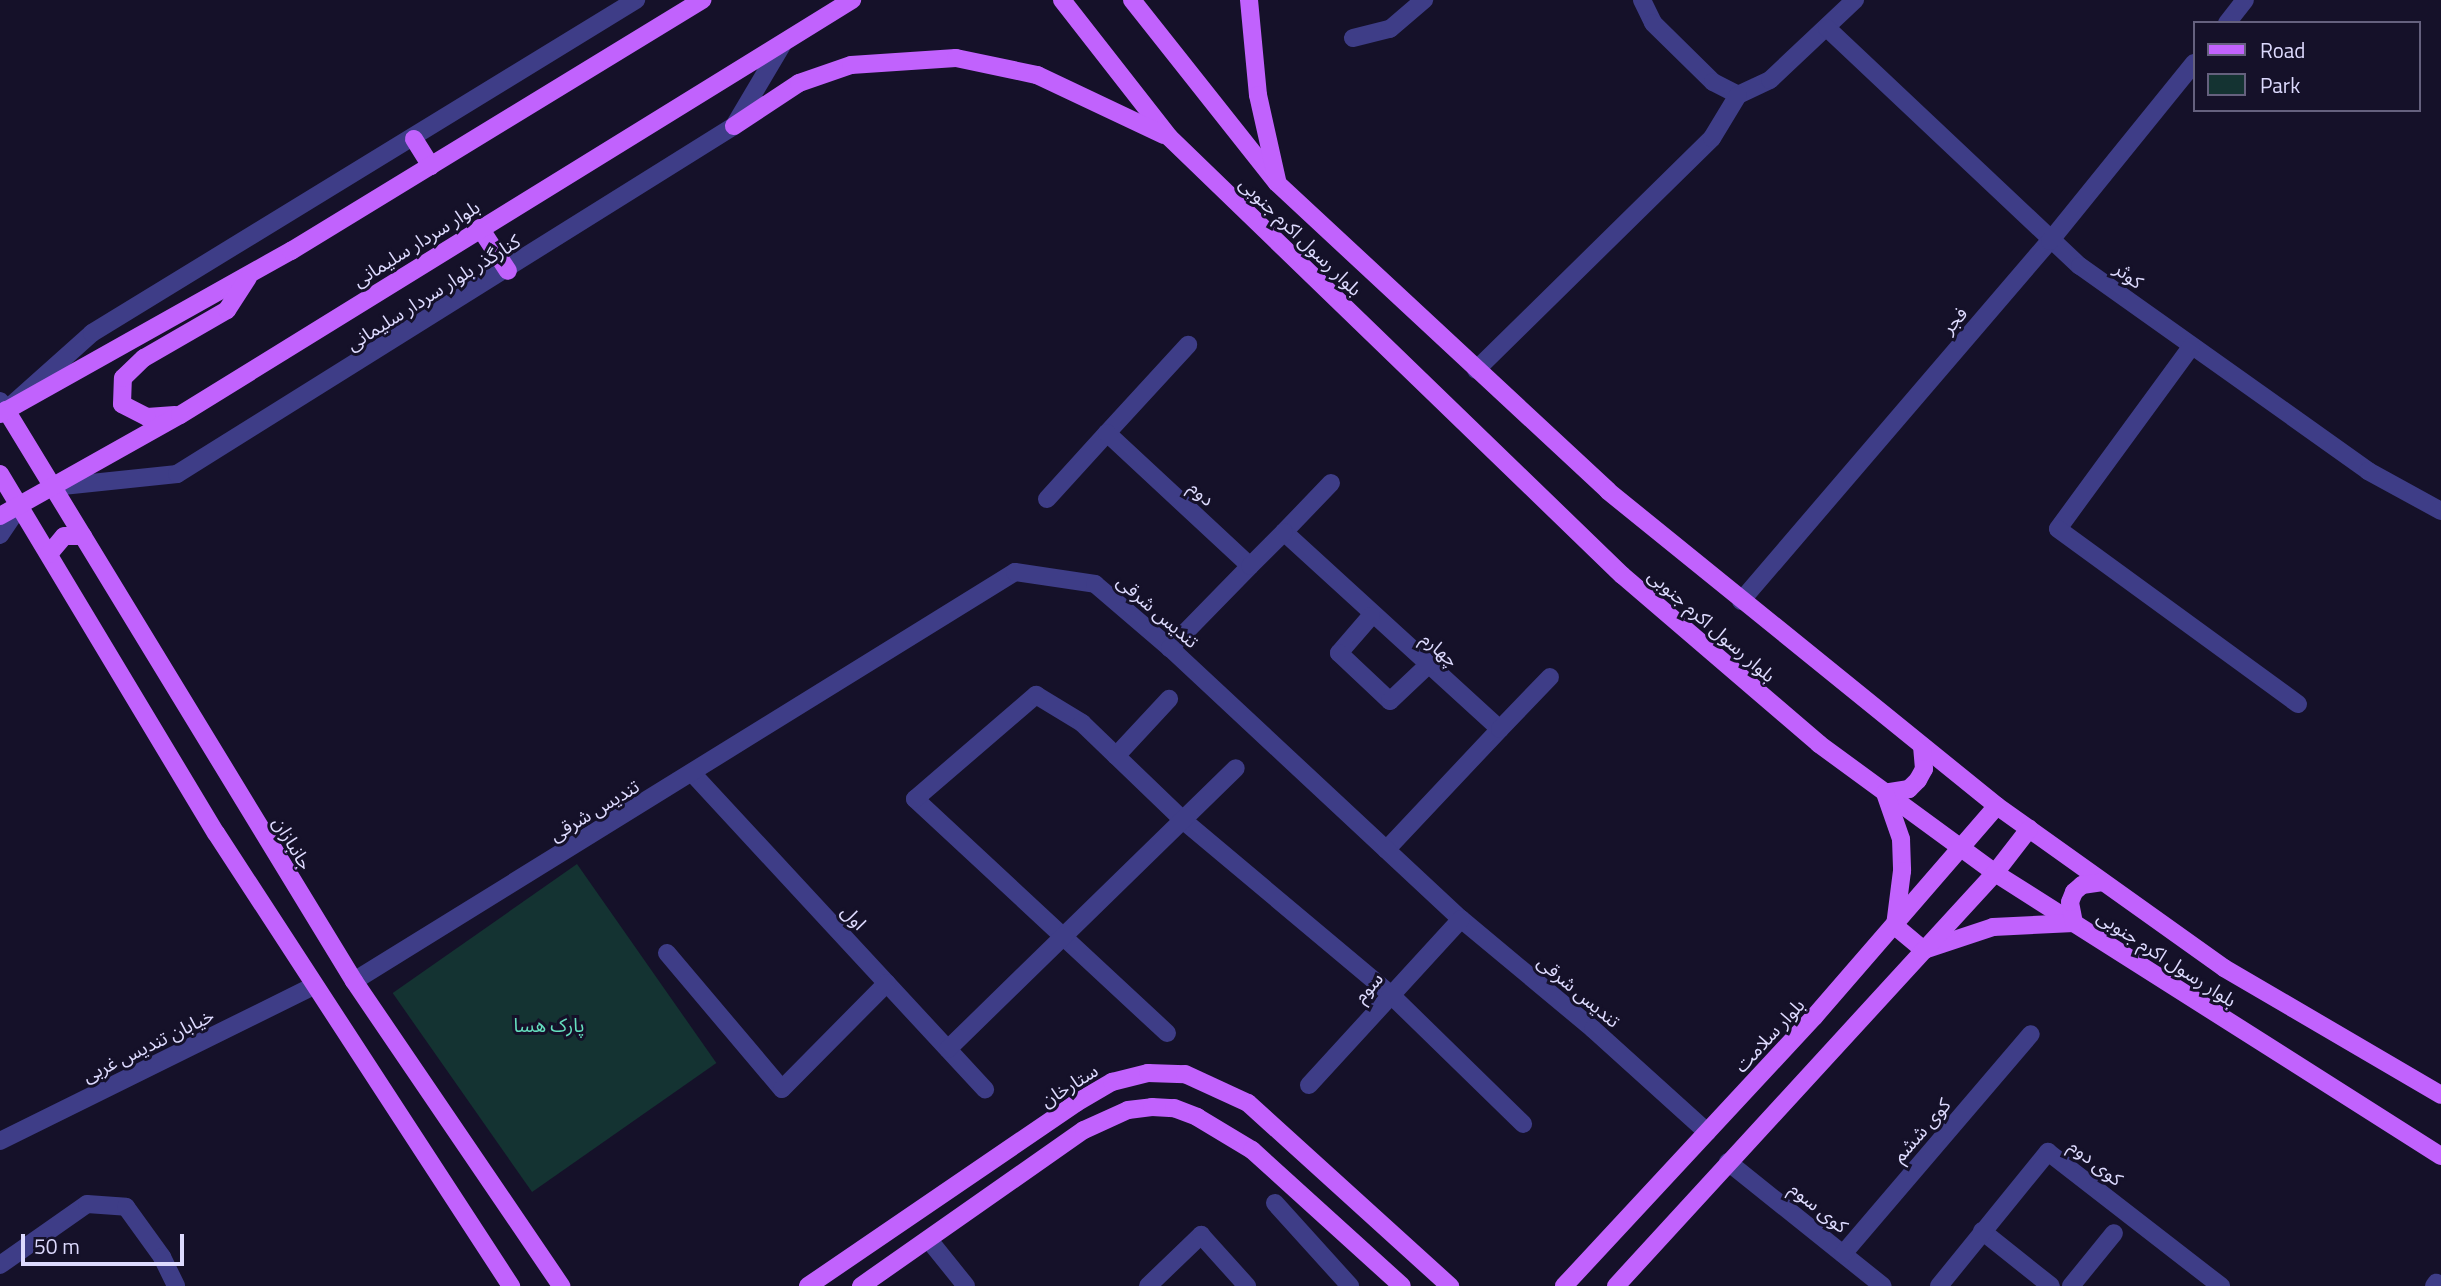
<!DOCTYPE html>
<html>
<head>
<meta charset="utf-8">
<style>
	body { margin:0 }
	#map { position:relative; width:2441px; height:1286px; overflow:hidden; background:#151129; font-family:"Titillium Web","Noto Sans Arabic",sans-serif }
	div>[style] { position:absolute }
	[style*='--x'] { left:calc(var(--x)*1px); top:calc(var(--y)*1px); width:calc(var(--w)*1px); rotate:calc(var(--a)*1deg) }
	.green>* { inset:0; background:#143332; transform-origin:0 0 }
	.minor>* { height:18px; margin:-9px; padding:0 9px; transform-origin:9px; border-radius:9px; background:#3e3d87 }
	.major>* { height:18px; margin:-9px; padding:0 9px; transform-origin:9px; border-radius:9px; background:#c162fd }
	span { translate:-50% -50%; white-space:nowrap; text-align:center; line-height:1.15; -webkit-text-stroke:6px #151129; paint-order:stroke }
	.street-label { font-size:19px; color:#dddafe }
	.park-label { font-size:19px; color:#65dfbf }
	.legend { position:absolute; left:2193px; top:21px; width:228px; height:91px; box-sizing:border-box; background:#151129; border:2px solid #65617e; margin:0; padding:9px 12px; list-style:none; font-size:21px; color:#dddafe }
	.legend li { display:flex; align-items:center; gap:14px; height:35px }
	.legend b { width:35px; border:2px solid #65617e }
	.scale { position:absolute; left:21px; top:1234px; width:163px; height:32px; box-sizing:border-box; border:4px solid #dddafe; border-top:0; padding-left:9px; font-size:21px; line-height:24px; white-space:nowrap; color:#dddafe; -webkit-text-stroke:5px #151129; paint-order:stroke }
</style>
</head>
<body>
<div id="map">
	<div class="green">
		<i style="left:577px;top:864px;width:243px;height:225px;rotate:55deg"></i>
	</div>
	<div class="minor">
		<i style="--x:1642;--y:0;--w:25;--a:64"></i>
		<i style="--x:1653;--y:23;--w:84;--a:44.5"></i>
		<i style="--x:1713;--y:82;--w:28;--a:27"></i>
		<i style="--x:1738;--y:95;--w:35;--a:-25"></i>
		<i style="--x:1770;--y:80;--w:117;--a:-43.3"></i>
		<i style="--x:2227;--y:23;--w:29;--a:-52"></i>
		<i style="--x:1827;--y:28;--w:347;--a:43.3"></i>
		<i style="--x:2080;--y:266;--w:354;--a:35.4"></i>
		<i style="--x:2368;--y:471;--w:83;--a:28.7"></i>
		<i style="--x:1353;--y:38;--w:38;--a:-14"></i>
		<i style="--x:1390;--y:29;--w:45;--a:-40.5"></i>
		<i style="--x:2191;--y:347;--w:225;--a:126.2"></i>
		<i style="--x:2058;--y:529;--w:297;--a:36.1"></i>
		<i style="--x:1476;--y:370;--w:331;--a:-44.5"></i>
		<i style="--x:1712;--y:138;--w:50;--a:-58.8"></i>
		<i style="--x:0;--y:401;--w:11;--a:56"></i>
		<i style="--x:6;--y:410;--w:115;--a:-41.8"></i>
		<i style="--x:92;--y:333;--w:638;--a:-31.47"></i>
		<i style="--x:1107;--y:433;--w:120;--a:-47.4"></i>
		<i style="--x:1331;--y:483;--w:68;--a:133.8"></i>
		<i style="--x:1284;--y:532;--w:292;--a:42.4"></i>
		<i style="--x:1500;--y:729;--w:166;--a:133.3"></i>
		<i style="--x:53;--y:487;--w:125;--a:-6"></i>
		<i style="--x:177;--y:474;--w:657;--a:-32"></i>
		<i style="--x:734;--y:126;--w:94;--a:-59.3"></i>
		<i style="--x:1047;--y:499;--w:89;--a:-47.7"></i>
		<i style="--x:1107;--y:433;--w:195;--a:42.9"></i>
		<i style="--x:1250;--y:566;--w:115;--a:134.3"></i>
		<i style="--x:0;--y:535;--w:36;--a:-56"></i>
		<i style="--x:1250;--y:566;--w:48;--a:-45"></i>
		<i style="--x:1741;--y:601;--w:474;--a:-49.4"></i>
		<i style="--x:2050;--y:241;--w:229;--a:-51"></i>
		<i style="--x:1371;--y:616;--w:49;--a:130.9"></i>
		<i style="--x:1339;--y:653;--w:70;--a:43.3"></i>
		<i style="--x:1390;--y:701;--w:51;--a:-43.4"></i>
		<i style="--x:1500;--y:729;--w:72;--a:-46.1"></i>
		<i style="--x:1116;--y:756;--w:78;--a:-47.1"></i>
		<i style="--x:693;--y:774;--w:430;--a:47.2"></i>
		<i style="--x:667;--y:953;--w:178;--a:49.8"></i>
		<i style="--x:782;--y:1089;--w:149;--a:-45.3"></i>
		<i style="--x:354;--y:981;--w:777;--a:-31.75"></i>
		<i style="--x:1015;--y:572;--w:81;--a:8.5"></i>
		<i style="--x:1095;--y:584;--w:99;--a:40.5"></i>
		<i style="--x:1170;--y:648;--w:398;--a:43"></i>
		<i style="--x:1461;--y:919;--w:172;--a:39.8"></i>
		<i style="--x:1593;--y:1029;--w:154;--a:42.1"></i>
		<i style="--x:1167;--y:1033;--w:344;--a:-137.1"></i>
		<i style="--x:915;--y:799;--w:160;--a:-40.7"></i>
		<i style="--x:1036;--y:695;--w:54;--a:31.3"></i>
		<i style="--x:1082;--y:723;--w:141;--a:43.9"></i>
		<i style="--x:1184;--y:821;--w:269;--a:40"></i>
		<i style="--x:1390;--y:994;--w:186;--a:44.3"></i>
		<i style="--x:948;--y:1049;--w:402;--a:-44.3"></i>
		<i style="--x:1309;--y:1085;--w:225;--a:-47.5"></i>
		<i style="--x:0;--y:1141;--w:350;--a:-26.3"></i>
		<i style="--x:1728;--y:1162;--w:198;--a:38.7"></i>
		<i style="--x:1275;--y:1203;--w:112;--a:47.9"></i>
		<i style="--x:1982;--y:1231;--w:88;--a:38.6"></i>
		<i style="--x:929;--y:1240;--w:59;--a:51.2"></i>
		<i style="--x:1843;--y:1254;--w:289;--a:-49.5"></i>
		<i style="--x:0;--y:1265;--w:106;--a:-35"></i>
		<i style="--x:87;--y:1204;--w:39;--a:4"></i>
		<i style="--x:126;--y:1207;--w:62;--a:54.2"></i>
		<i style="--x:162;--y:1257;--w:32;--a:64"></i>
		<i style="--x:1148;--y:1286;--w:74;--a:-43.9"></i>
		<i style="--x:1201;--y:1235;--w:69;--a:48"></i>
		<i style="--x:1939;--y:1286;--w:173;--a:-50.9"></i>
		<i style="--x:2048;--y:1152;--w:219;--a:37.8"></i>
		<i style="--x:2071;--y:1286;--w:68;--a:-50.9"></i>
		<i style="--x:2434;--y:1286;--w:4;--a:-56"></i>
	</div>
	<div class="major">
		<i style="--x:1062;--y:0;--w:174;--a:52"></i>
		<i style="--x:1169;--y:137;--w:630;--a:44.04"></i>
		<i style="--x:1622;--y:575;--w:260;--a:40.6"></i>
		<i style="--x:1819;--y:744;--w:218;--a:36.2"></i>
		<i style="--x:1995;--y:873;--w:528;--a:32.4"></i>
		<i style="--x:1132;--y:0;--w:233;--a:51.6"></i>
		<i style="--x:1277;--y:183;--w:452;--a:42.9"></i>
		<i style="--x:1608;--y:491;--w:501;--a:39"></i>
		<i style="--x:1997;--y:806;--w:279;--a:35.5"></i>
		<i style="--x:2224;--y:968;--w:251;--a:30.3"></i>
		<i style="--x:1249;--y:0;--w:95;--a:84.6"></i>
		<i style="--x:1258;--y:95;--w:87;--a:77.4"></i>
		<i style="--x:734;--y:126;--w:78;--a:-33.5"></i>
		<i style="--x:799;--y:83;--w:55;--a:-19.1"></i>
		<i style="--x:851;--y:65;--w:105;--a:-3.8"></i>
		<i style="--x:956;--y:58;--w:83;--a:11.9"></i>
		<i style="--x:1037;--y:75;--w:140;--a:25.3"></i>
		<i style="--x:414;--y:139;--w:32;--a:58"></i>
		<i style="--x:480;--y:228;--w:51;--a:56.9"></i>
		<i style="--x:6;--y:410;--w:669;--a:58.64"></i>
		<i style="--x:354;--y:981;--w:369;--a:55.8"></i>
		<i style="--x:0;--y:414;--w:334;--a:-29.3"></i>
		<i style="--x:291;--y:251;--w:482;--a:-31.4"></i>
		<i style="--x:175;--y:415;--w:28;--a:176"></i>
		<i style="--x:147;--y:417;--w:28;--a:-153"></i>
		<i style="--x:122;--y:404;--w:26;--a:-88"></i>
		<i style="--x:123;--y:378;--w:29;--a:-44"></i>
		<i style="--x:144;--y:358;--w:96;--a:-30"></i>
		<i style="--x:227;--y:310;--w:38;--a:-57"></i>
		<i style="--x:0;--y:474;--w:419;--a:59"></i>
		<i style="--x:216;--y:833;--w:541;--a:56.93"></i>
		<i style="--x:0;--y:516;--w:206;--a:-29.3"></i>
		<i style="--x:180;--y:415;--w:790;--a:-31.7"></i>
		<i style="--x:49;--y:554;--w:23;--a:-50"></i>
		<i style="--x:64;--y:536;--w:19;--a:0"></i>
		<i style="--x:1922;--y:746;--w:23;--a:85"></i>
		<i style="--x:1924;--y:769;--w:13;--a:119"></i>
		<i style="--x:1918;--y:780;--w:13;--a:135"></i>
		<i style="--x:1909;--y:789;--w:24;--a:171"></i>
		<i style="--x:1885;--y:793;--w:49;--a:70.8"></i>
		<i style="--x:1901;--y:839;--w:32;--a:88"></i>
		<i style="--x:1902;--y:871;--w:55;--a:97.3"></i>
		<i style="--x:1895;--y:926;--w:38;--a:40"></i>
		<i style="--x:1924;--y:950;--w:73;--a:-18.4"></i>
		<i style="--x:1993;--y:927;--w:81;--a:-2.8"></i>
		<i style="--x:2074;--y:923;--w:21;--a:-101"></i>
		<i style="--x:2070;--y:902;--w:11;--a:-68"></i>
		<i style="--x:2074;--y:892;--w:11;--a:-41"></i>
		<i style="--x:2082;--y:885;--w:21;--a:-8"></i>
		<i style="--x:808;--y:1286;--w:325;--a:-34.3"></i>
		<i style="--x:1076;--y:1103;--w:42;--a:-30.3"></i>
		<i style="--x:1112;--y:1082;--w:37;--a:-14"></i>
		<i style="--x:1148;--y:1073;--w:37;--a:2"></i>
		<i style="--x:1185;--y:1074;--w:69;--a:24.7"></i>
		<i style="--x:1248;--y:1103;--w:273;--a:42.2"></i>
		<i style="--x:861;--y:1286;--w:272;--a:-35"></i>
		<i style="--x:1084;--y:1130;--w:48;--a:-24.4"></i>
		<i style="--x:1128;--y:1110;--w:24;--a:-7"></i>
		<i style="--x:1152;--y:1107;--w:22;--a:3"></i>
		<i style="--x:1174;--y:1108;--w:25;--a:21"></i>
		<i style="--x:1197;--y:1117;--w:64;--a:31"></i>
		<i style="--x:1252;--y:1150;--w:202;--a:42.2"></i>
		<i style="--x:1564;--y:1286;--w:367;--a:-47.1"></i>
		<i style="--x:1814;--y:1017;--w:279;--a:-49.1"></i>
		<i style="--x:1616;--y:1286;--w:561;--a:-47.46"></i>
		<i style="--x:1995;--y:873;--w:56;--a:-52.3"></i>
	</div>
	<div class="street-label">
		<span style="left:1301px;top:236px;rotate:44deg">بلوار رسول اکرم جنوبی</span>
		<span style="left:416px;top:243px;rotate:-32deg">بلوار سردار سلیمانی</span>
		<span style="left:2129px;top:275px;rotate:37deg">کوثر</span>
		<span style="left:433px;top:292px;rotate:-32deg">کنارگذر بلوار سردار سلیمانی</span>
		<span style="left:1954px;top:320px;rotate:-49deg">فجر</span>
		<span style="left:1202px;top:493px;rotate:43deg">دوم</span>
		<span style="left:1158px;top:611px;rotate:41deg">تندیس شرقی</span>
		<span style="left:1712px;top:625px;rotate:41deg">بلوار رسول اکرم جنوبی</span>
		<span style="left:1440px;top:649px;rotate:41deg">چهارم</span>
		<span style="left:594px;top:810px;rotate:-31deg">تندیس شرقی</span>
		<span style="left:293px;top:843px;rotate:59deg">جانبازان</span>
		<span style="left:854px;top:917px;rotate:47deg">اول</span>
		<span style="left:2167px;top:958px;rotate:33deg">بلوار رسول اکرم جنوبی</span>
		<span style="left:1368px;top:987px;rotate:-48deg">سوم</span>
		<span style="left:1579px;top:991px;rotate:40deg">تندیس شرقی</span>
		<span style="left:1769px;top:1035px;rotate:-47deg">بلوار سلامت</span>
		<span style="left:148px;top:1045px;rotate:-26deg">خیابان تندیس غربی</span>
		<span style="left:1069px;top:1085px;rotate:-32deg">ستارخان</span>
		<span style="left:1921px;top:1130px;rotate:-49deg">کوی ششم</span>
		<span style="left:2096px;top:1162px;rotate:38deg">کوی دوم</span>
		<span style="left:1819px;top:1207px;rotate:39deg">کوی سوم</span>
	</div>
	<div class="park-label">
		<span style="left:549px;top:1025px">پارک هسا</span>
	</div>
	<ul class="legend">
	<li><b style="height:9px;background:#c162fd"></b>Road</li>
	<li><b style="height:19px;background:#143332"></b>Park</li>
	</ul>
	<div class="scale">50 m</div>
</div>
</body>
</html>
